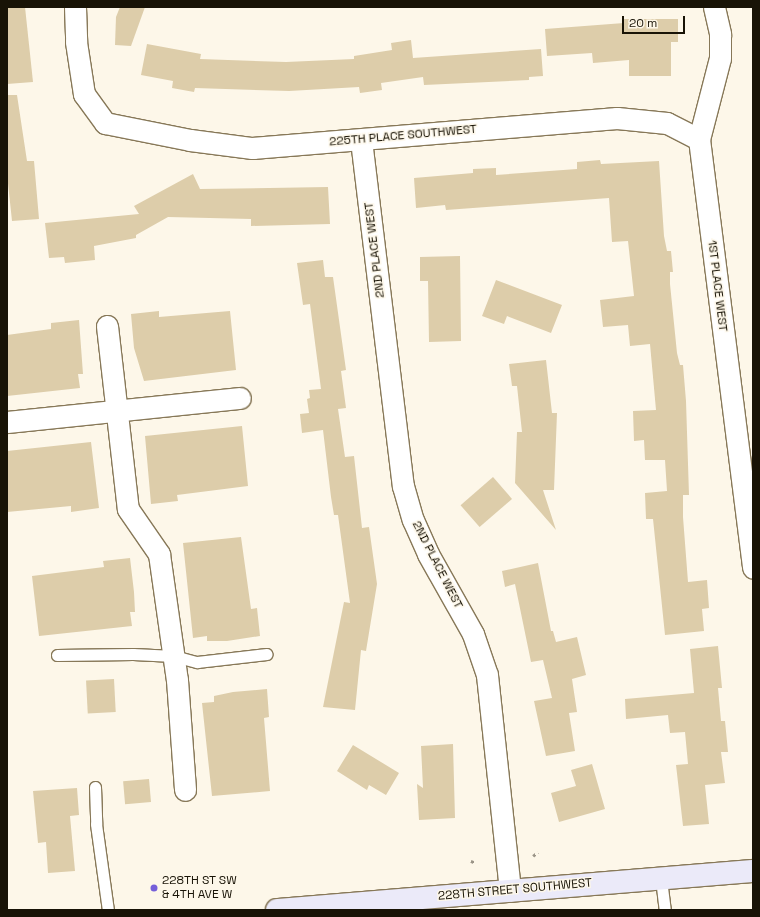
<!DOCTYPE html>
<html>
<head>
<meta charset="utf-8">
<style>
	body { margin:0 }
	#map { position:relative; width:760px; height:917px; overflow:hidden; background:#fdf7e9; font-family:"Space Grotesk",sans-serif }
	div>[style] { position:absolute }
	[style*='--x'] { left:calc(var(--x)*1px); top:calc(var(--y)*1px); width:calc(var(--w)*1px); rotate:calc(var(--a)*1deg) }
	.building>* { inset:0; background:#ddcdaa; transform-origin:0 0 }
	.path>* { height:2.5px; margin-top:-1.25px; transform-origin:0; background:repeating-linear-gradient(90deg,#9b9588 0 3px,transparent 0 6px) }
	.roads { filter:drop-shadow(1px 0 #877858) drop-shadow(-1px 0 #877858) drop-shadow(0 1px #877858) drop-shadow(0 -1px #877858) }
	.service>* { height:11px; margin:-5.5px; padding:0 5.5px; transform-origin:5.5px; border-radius:5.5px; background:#fff }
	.minor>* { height:21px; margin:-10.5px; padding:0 10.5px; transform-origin:10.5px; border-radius:10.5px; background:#fff }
	.secondary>* { height:22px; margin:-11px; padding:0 11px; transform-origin:11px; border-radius:11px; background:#ebeaf9 }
	.dots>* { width:11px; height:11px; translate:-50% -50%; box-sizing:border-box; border:2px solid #fdf7e9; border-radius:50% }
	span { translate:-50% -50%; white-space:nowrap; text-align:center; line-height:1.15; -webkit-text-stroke:3px #fdf7e9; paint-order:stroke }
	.street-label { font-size:12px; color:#181306 }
	.poi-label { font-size:12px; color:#181306 }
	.left { translate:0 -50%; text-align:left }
	.frame { position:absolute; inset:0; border:8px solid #181306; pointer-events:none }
	.scale { position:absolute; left:622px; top:16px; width:63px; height:18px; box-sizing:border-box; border:2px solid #181306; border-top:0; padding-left:5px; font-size:12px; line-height:14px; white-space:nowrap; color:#181306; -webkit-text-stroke:3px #fdf7e9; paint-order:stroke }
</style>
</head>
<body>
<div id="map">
	<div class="building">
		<i style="clip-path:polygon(7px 7px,25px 7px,33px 82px,7px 84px)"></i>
		<i style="clip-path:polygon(120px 7px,145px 7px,131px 46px,115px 45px,116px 17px)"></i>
		<i style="clip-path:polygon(624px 19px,678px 19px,678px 42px,671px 42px,671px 76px,629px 76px,629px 60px,593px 63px,592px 53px,547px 56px,545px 29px,624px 23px)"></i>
		<i style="clip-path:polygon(411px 40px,413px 58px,541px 49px,543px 76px,529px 77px,529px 80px,424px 85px,423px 77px,381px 83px,382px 90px,360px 93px,359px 87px,289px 91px,195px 88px,194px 92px,172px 88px,173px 81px,141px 75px,147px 44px,201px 54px,200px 59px,286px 62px,354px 59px,354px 56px,392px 50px,391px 43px)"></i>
		<i style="clip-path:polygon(7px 95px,17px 95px,27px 161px,34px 161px,39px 219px,12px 221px,7px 174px)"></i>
		<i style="clip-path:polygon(600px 160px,601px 164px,659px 161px,664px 236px,667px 251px,671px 251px,673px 272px,670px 272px,670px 284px,677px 353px,680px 365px,683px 365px,686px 401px,689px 495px,683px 495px,683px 517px,688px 582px,707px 580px,709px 608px,702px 609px,704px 631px,665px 635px,653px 519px,646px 519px,645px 493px,667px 491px,665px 460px,645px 460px,644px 440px,634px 441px,633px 411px,656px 410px,650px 344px,630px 346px,628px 325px,603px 327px,600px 300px,634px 296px,628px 241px,612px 242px,609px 198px,446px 210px,445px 205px,416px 208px,414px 178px,473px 173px,473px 169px,496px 168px,496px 175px,577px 169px,577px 162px)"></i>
		<i style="clip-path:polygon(193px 174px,200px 189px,328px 187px,330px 224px,251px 226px,251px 219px,168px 217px,136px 235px,136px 238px,94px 246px,95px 260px,65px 263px,64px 257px,49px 258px,45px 223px,139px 214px,134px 206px)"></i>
		<i style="clip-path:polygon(460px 256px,461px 341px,429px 342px,428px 281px,420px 281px,420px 257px)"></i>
		<i style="clip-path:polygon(323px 260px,325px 277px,333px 277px,346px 370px,341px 371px,346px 408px,338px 409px,345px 457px,354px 456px,362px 528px,369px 527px,377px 584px,366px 651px,361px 650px,355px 710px,323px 707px,344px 602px,350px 603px,338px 515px,334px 515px,331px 497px,323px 430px,302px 433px,300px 414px,309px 413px,307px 399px,310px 398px,309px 390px,321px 389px,310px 304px,303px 305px,297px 263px)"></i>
		<i style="clip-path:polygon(496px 280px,562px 305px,551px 333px,507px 316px,504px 324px,482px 316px)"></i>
		<i style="clip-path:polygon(159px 311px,159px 317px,230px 311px,236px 370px,144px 381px,134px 348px,131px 314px)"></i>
		<i style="clip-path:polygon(79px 320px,83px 374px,78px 374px,80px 388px,7px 396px,7px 335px,51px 329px,51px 323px)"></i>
		<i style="clip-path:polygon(546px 360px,552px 413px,557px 413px,554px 490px,543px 490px,556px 530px,515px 483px,517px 432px,522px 432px,517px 386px,512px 386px,509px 364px)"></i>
		<i style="clip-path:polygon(242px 426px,248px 486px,177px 495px,178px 501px,151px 504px,145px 436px)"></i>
		<i style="clip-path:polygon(91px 442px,99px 508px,71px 512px,71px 506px,7px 512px,7px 451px)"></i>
		<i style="left:493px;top:477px;width:29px;height:43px;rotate:49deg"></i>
		<i style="clip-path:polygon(241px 537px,251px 609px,257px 608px,260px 636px,227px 641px,207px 641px,207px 636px,193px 638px,183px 543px)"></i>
		<i style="clip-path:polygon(130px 558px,134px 592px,135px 612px,130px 612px,132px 626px,39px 636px,32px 576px,104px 567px,103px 561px)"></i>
		<i style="clip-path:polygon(538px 563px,551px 631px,553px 631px,556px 642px,577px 637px,586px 675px,572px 679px,577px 712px,569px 713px,575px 751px,546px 756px,534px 701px,552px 698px,543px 660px,531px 662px,515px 584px,505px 587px,502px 571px)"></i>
		<i style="clip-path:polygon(718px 646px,722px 688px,718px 688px,721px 721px,725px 721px,728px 752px,721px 752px,725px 783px,705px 785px,709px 824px,683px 826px,676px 765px,688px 764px,685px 732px,670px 733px,668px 715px,626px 719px,625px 699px,694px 693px,690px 649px)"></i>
		<i style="left:114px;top:679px;width:33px;height:28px;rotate:87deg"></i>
		<i style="clip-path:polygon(267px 689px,269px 717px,264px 718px,270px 791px,212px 796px,202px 703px,214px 702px,214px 696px,233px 692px)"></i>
		<i style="clip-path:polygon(453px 744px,455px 818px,419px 820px,417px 784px,423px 788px,421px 746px)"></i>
		<i style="clip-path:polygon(353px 745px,399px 773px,386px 795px,369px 785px,367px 790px,337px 771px)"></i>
		<i style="clip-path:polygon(592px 764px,605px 809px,559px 822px,551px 793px,576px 786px,571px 770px)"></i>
		<i style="left:149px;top:779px;width:23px;height:26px;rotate:85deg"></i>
		<i style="clip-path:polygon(77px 788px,79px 815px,70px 816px,75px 871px,48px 873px,46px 842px,38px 843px,33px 791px)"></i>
	</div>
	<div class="path">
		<i style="--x:533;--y:856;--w:6;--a:-39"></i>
		<i style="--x:471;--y:861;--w:5;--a:22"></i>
	</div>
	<div class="roads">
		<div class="service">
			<i style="--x:57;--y:655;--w:76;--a:-0.8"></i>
			<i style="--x:133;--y:654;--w:41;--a:2.8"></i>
			<i style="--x:174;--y:656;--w:24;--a:15"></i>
			<i style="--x:197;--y:662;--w:70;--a:-6.5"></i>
			<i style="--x:95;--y:787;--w:37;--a:88"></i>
			<i style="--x:96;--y:824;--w:87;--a:82.1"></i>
			<i style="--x:661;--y:879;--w:31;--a:83"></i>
		</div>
		<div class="minor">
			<i style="--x:75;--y:7;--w:35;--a:88"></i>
			<i style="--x:76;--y:42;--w:53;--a:81.3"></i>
			<i style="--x:84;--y:94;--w:36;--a:54"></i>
			<i style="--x:105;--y:123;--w:87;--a:11.3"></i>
			<i style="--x:190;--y:140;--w:63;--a:7.4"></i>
			<i style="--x:252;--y:148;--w:366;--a:-4.7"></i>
			<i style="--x:617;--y:118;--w:50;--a:5.7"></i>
			<i style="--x:667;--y:123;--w:36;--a:27"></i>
			<i style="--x:714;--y:7;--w:28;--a:77"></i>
			<i style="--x:720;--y:34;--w:24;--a:90"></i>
			<i style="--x:720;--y:58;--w:84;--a:104.5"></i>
			<i style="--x:699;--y:139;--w:432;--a:82.8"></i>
			<i style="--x:361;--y:140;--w:349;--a:83.1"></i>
			<i style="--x:403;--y:486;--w:35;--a:74"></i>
			<i style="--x:413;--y:520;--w:37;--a:66"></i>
			<i style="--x:428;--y:554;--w:92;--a:60.6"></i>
			<i style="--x:473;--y:634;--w:43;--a:71.1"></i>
			<i style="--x:487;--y:675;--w:217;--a:83.9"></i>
			<i style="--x:107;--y:326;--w:184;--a:83.5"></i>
			<i style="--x:128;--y:509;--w:55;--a:55.4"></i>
			<i style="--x:159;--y:554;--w:127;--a:81.9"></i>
			<i style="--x:177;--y:680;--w:110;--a:85.8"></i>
			<i style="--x:7;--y:422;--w:234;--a:-5.9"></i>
		</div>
		<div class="secondary">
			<i style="--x:277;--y:910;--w:478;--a:-4.7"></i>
		</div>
	</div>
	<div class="dots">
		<i style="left:154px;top:888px;background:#755fd9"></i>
	</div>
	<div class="street-label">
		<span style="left:403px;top:136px;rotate:-5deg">225TH PLACE SOUTHWEST</span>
		<span style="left:375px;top:250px;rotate:-97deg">2ND PLACE WEST</span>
		<span style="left:717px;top:286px;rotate:83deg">1ST PLACE WEST</span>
		<span style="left:437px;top:565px;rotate:63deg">2ND PLACE WEST</span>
		<span style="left:515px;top:890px;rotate:-5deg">228TH STREET SOUTHWEST</span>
	</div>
	<div class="poi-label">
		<span class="left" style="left:162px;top:888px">228TH ST SW<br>&amp; 4TH AVE W</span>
	</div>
	<div class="frame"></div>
	<div class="scale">20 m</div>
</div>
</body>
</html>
